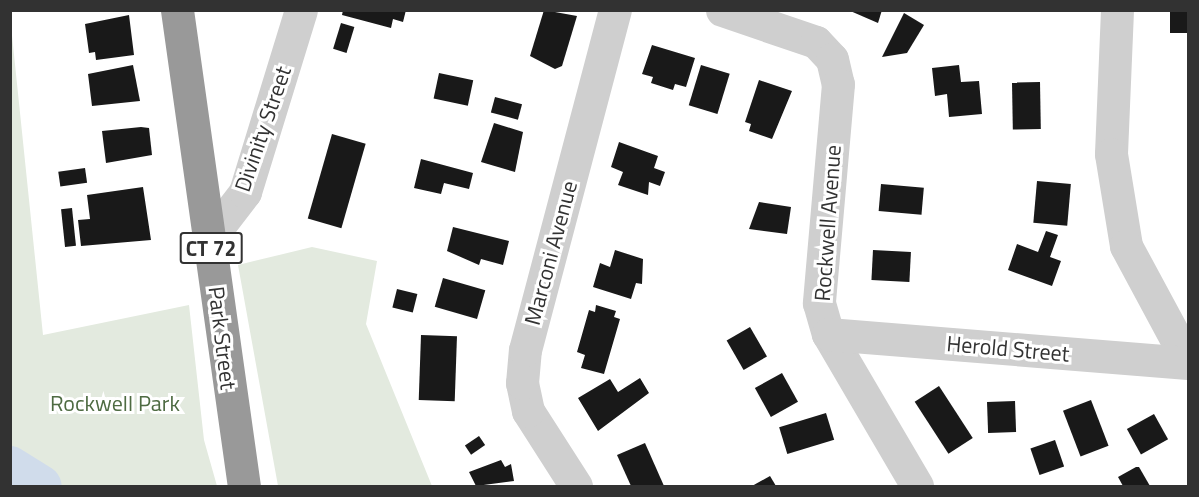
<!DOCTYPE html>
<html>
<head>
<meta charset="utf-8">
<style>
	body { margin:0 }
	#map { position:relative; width:1199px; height:497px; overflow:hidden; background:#fff; font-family:"Titillium Web",sans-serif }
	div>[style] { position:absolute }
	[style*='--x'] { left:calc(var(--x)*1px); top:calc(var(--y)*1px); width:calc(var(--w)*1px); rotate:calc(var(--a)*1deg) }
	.green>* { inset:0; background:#e3eadf }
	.river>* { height:42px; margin:-21px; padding:0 21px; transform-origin:21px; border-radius:21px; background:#d0dceb }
	.building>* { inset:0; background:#191919; transform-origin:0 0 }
	.minor>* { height:33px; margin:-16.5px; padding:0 16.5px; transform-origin:16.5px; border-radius:16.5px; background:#cfcfcf }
	.highway>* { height:33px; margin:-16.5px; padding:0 16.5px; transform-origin:16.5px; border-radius:16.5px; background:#999 }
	span { translate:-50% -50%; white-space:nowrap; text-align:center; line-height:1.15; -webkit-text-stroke:6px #fff; paint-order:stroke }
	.shield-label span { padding:2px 4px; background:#fff; border:2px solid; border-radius:4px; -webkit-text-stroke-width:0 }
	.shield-label { font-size:21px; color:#323232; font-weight:700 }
	.street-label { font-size:22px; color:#323232 }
	.park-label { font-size:22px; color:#4e6b42 }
	.frame { position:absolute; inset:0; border:12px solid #323232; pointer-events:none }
</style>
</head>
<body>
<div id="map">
	<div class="green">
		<i style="clip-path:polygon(10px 16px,43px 335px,189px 305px,204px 440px,217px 486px,11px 486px)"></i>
		<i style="clip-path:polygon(312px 247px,377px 261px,366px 324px,432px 486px,278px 486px,238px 265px)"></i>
	</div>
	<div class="river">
		<i style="--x:10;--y:467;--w:36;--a:32"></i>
	</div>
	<div class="building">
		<i style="clip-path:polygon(343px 10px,406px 10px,403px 22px,393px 19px,391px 28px,342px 15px)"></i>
		<i style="clip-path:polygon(544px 10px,577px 16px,562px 66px,555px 69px,530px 56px)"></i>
		<i style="clip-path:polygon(848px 10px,882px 10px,878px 23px)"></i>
		<i style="left:1170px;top:10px;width:18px;height:23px"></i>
		<i style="clip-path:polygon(904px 13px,924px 25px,907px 53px,882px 57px)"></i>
		<i style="clip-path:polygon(129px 15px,134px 55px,96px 60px,95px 52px,89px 53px,85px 24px)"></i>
		<i style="left:341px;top:23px;width:14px;height:27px;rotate:17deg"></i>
		<i style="clip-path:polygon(652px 45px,695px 58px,686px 87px,675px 84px,673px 90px,651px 83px,653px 77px,642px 74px)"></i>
		<i style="clip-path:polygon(133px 65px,140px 101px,92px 106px,88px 74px)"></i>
		<i style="left:701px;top:65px;width:30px;height:42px;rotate:17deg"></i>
		<i style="clip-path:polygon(959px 65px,961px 82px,979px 81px,982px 114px,949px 117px,947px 94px,935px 96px,932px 68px)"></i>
		<i style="left:439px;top:73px;width:35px;height:26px;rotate:12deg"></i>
		<i style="clip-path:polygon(759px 80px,792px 91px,772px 139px,749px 131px,751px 124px,745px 122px)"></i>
		<i style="left:1040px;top:82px;width:47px;height:28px;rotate:89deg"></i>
		<i style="left:495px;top:97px;width:28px;height:16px;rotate:15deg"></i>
		<i style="clip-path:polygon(494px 123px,523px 132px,515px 172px,481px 162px)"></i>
		<i style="clip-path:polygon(141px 127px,149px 128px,152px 155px,106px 163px,102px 131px)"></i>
		<i style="left:332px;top:134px;width:35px;height:88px;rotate:16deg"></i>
		<i style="clip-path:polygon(619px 142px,658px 156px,654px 168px,665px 172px,660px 186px,649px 182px,648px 195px,618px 185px,623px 172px,611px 167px)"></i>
		<i style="clip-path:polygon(421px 159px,473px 173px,469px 189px,444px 183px,441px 194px,414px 188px)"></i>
		<i style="left:85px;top:168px;width:15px;height:27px;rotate:82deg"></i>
		<i style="left:1037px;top:181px;width:34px;height:42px;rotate:5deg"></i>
		<i style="left:881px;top:184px;width:43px;height:27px;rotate:5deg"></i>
		<i style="clip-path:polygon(143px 187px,151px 240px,81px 246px,78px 220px,90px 219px,87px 195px)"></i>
		<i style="clip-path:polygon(759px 202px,791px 207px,787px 234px,749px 229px)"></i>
		<i style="left:72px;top:208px;width:38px;height:11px;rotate:84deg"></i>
		<i style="clip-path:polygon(453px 227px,509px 241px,503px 265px,481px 259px,479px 265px,447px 251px)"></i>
		<i style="clip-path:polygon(1046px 231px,1058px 235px,1050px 257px,1061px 261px,1052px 286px,1008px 270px,1017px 244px,1038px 252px)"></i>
		<i style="clip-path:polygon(615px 250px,643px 259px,642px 284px,636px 283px,631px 299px,593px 287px,600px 263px,610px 267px)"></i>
		<i style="left:873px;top:250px;width:38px;height:30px;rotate:3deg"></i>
		<i style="left:443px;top:278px;width:44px;height:30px;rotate:16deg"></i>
		<i style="left:397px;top:289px;width:21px;height:19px;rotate:14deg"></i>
		<i style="clip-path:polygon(596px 305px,616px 311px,614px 317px,620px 319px,604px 374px,581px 368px,585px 355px,577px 352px,589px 310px,595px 312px)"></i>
		<i style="left:750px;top:327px;width:34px;height:27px;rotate:60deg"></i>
		<i style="left:421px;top:335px;width:36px;height:65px;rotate:2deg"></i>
		<i style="left:782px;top:373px;width:33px;height:31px;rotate:61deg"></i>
		<i style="clip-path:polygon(640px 378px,649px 393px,598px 431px,578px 398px,610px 379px,618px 392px)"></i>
		<i style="left:939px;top:386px;width:62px;height:29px;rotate:57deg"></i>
		<i style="left:1091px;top:400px;width:49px;height:30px;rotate:69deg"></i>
		<i style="left:1015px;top:401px;width:31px;height:28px;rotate:88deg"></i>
		<i style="left:826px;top:413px;width:28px;height:49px;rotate:73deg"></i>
		<i style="left:1154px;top:414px;width:29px;height:31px;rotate:61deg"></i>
		<i style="left:479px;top:436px;width:11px;height:17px;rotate:56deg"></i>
		<i style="left:1055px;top:440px;width:28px;height:26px;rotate:71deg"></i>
		<i style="clip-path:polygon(645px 443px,664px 486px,631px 486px,617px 455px)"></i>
		<i style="clip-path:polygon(501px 460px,505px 467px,511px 464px,514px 481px,476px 486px,469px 472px)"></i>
		<i style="clip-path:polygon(1136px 467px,1139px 467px,1150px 486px,1123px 486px,1118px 477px)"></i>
		<i style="clip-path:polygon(770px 476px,776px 486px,752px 486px)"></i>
	</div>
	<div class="minor">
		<i style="--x:722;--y:10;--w:99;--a:18.8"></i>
		<i style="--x:816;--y:42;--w:23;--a:47"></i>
		<i style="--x:832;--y:59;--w:26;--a:77"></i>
		<i style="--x:838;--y:84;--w:220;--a:95"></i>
		<i style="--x:819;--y:303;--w:32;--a:74"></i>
		<i style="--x:828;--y:334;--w:176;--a:59.6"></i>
		<i style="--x:1117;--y:10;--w:144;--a:92.4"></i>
		<i style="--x:1111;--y:154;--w:93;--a:80.7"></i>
		<i style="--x:1126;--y:246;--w:131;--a:61.7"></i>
		<i style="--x:209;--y:239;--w:59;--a:-52.5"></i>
		<i style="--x:245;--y:192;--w:190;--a:-72.9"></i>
		<i style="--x:828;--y:334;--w:361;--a:4.6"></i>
		<i style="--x:576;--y:486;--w:89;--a:-122.6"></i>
		<i style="--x:528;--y:411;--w:29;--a:-102"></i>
		<i style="--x:522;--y:383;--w:33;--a:-85"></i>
		<i style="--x:525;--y:350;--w:352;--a:-75.2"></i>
	</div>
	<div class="highway">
		<i style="--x:177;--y:10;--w:481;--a:82"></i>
	</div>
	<div class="shield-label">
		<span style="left:211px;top:248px">CT 72</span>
	</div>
	<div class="street-label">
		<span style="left:263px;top:129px;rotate:-71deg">Divinity Street</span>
		<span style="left:828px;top:223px;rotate:-86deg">Rockwell Avenue</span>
		<span style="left:551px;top:253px;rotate:-75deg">Marconi Avenue</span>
		<span style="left:222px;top:338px;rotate:83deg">Park Street</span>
		<span style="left:1008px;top:349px;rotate:5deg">Herold Street</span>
	</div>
	<div class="park-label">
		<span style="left:115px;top:404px">Rockwell Park</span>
	</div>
	<div class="frame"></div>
</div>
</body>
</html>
